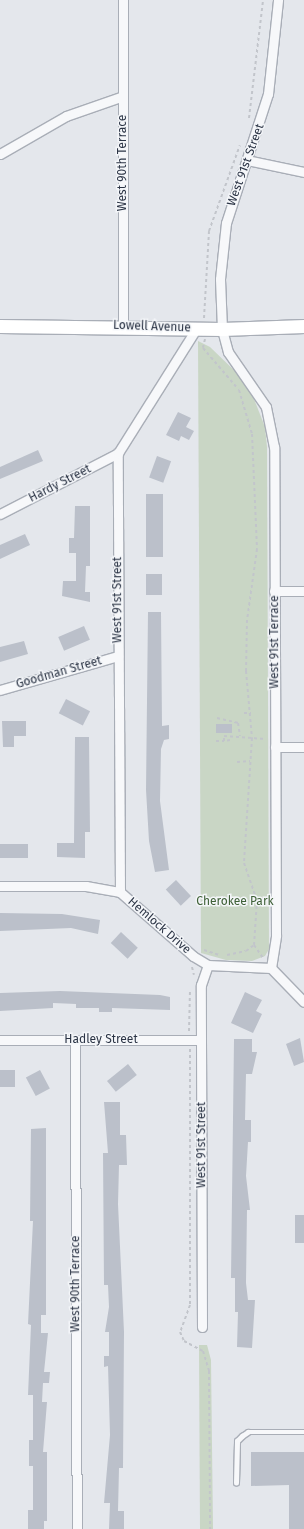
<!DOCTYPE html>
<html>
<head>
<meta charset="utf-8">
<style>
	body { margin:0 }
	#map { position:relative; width:304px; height:1529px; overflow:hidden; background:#e4e7ec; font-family:"Fira Sans",sans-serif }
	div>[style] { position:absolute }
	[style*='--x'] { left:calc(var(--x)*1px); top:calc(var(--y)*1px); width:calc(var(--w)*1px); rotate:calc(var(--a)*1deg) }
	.green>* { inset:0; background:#c9d6c5 }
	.building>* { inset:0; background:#bbc0ca; transform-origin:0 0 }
	.path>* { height:2px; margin-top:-1px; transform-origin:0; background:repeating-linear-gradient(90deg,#c2c5cb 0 3px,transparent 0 6px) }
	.roads { filter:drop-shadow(1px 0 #a9aeb7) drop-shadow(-1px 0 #a9aeb7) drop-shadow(0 1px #a9aeb7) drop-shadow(0 -1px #a9aeb7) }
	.lane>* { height:4.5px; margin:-2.25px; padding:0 2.25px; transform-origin:2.25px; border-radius:2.25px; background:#f7f8fa }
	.street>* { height:9px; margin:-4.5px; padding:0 4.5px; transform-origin:4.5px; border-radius:4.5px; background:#f7f8fa }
	.secondary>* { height:13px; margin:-6.5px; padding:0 6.5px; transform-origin:6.5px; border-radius:6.5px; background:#fff }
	span { translate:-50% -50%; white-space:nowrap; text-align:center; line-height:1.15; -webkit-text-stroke:3px #f4f6f9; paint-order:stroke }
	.street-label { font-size:12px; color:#2b3445 }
	.park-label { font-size:12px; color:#3f6138 }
</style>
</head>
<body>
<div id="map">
	<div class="green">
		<i style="clip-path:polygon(198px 341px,210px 347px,239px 375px,254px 399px,265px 427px,267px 447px,269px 949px,265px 956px,252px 961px,226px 960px,201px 953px)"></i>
		<i style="clip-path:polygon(199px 1345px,207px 1345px,211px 1360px,213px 1529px,200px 1529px)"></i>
	</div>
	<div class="building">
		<i style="clip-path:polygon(178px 412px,191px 418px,186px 427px,194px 431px,189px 440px,181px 436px,179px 441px,166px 435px)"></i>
		<i style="clip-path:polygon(38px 450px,43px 461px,0 479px,0 467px)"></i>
		<i style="left:157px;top:456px;width:15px;height:23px;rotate:20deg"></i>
		<i style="left:146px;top:494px;width:17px;height:63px"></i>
		<i style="clip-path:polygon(75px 506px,90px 506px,90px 566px,86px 566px,85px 592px,90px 592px,90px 602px,62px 596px,63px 581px,76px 581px,76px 553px,69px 553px,69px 538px,74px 538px)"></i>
		<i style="clip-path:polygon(25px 534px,30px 545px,0 559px,0 545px)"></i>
		<i style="left:146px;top:574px;width:16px;height:21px"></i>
		<i style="clip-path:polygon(148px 612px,161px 612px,162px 726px,169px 725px,169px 739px,164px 740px,161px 749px,160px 801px,169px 870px,155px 872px,149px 841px,146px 790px)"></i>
		<i style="left:84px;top:626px;width:15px;height:28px;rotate:67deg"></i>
		<i style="clip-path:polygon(24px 641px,28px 654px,0 662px,0 647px)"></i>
		<i style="left:66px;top:699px;width:27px;height:16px;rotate:27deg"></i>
		<i style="clip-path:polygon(2px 721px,26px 721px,26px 736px,14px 736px,14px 747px,3px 747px)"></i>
		<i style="left:216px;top:724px;width:16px;height:9px"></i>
		<i style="clip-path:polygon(75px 737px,89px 737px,90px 832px,85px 832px,85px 858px,57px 857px,57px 843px,74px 843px)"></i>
		<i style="left:0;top:844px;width:28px;height:14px"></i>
		<i style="left:176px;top:880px;width:22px;height:14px;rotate:47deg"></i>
		<i style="clip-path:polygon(0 913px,62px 914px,100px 920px,98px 934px,71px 928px,0 931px)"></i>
		<i style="left:121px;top:932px;width:23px;height:15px;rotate:43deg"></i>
		<i style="clip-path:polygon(60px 991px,160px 995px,170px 997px,170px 1010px,112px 1008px,112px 1012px,99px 1012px,99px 1008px,76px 1008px,76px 1004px,53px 1003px,53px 1008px,0 1011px,0 993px)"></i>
		<i style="clip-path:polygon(245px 992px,262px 1000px,256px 1011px,262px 1014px,253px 1033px,231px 1023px)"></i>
		<i style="clip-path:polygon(300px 1038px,304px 1062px,294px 1066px,286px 1044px)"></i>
		<i style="clip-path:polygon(234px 1039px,252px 1039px,252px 1052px,257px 1052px,252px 1074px,246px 1074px,245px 1120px,251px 1120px,251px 1142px,248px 1142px,246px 1176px,250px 1210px,247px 1210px,246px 1283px,248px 1300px,255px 1300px,252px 1348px,237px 1347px,238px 1312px,235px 1312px,235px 1278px,231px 1278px)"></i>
		<i style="left:128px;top:1064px;width:14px;height:27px;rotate:51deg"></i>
		<i style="left:0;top:1070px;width:15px;height:17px"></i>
		<i style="left:40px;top:1070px;width:21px;height:16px;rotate:62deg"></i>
		<i style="clip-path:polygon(104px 1102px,120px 1102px,120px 1135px,126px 1135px,127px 1165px,119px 1165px,118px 1204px,124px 1332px,123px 1468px,119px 1468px,118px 1511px,124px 1511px,124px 1529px,109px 1529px,110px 1503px,104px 1503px,110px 1435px,108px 1366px,104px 1367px,104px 1356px,109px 1356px,109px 1332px,105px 1332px,109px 1307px,108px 1285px,104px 1285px,103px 1153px,108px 1153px)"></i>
		<i style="clip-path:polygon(46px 1128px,46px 1315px,41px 1315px,41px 1333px,48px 1333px,44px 1372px,50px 1372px,49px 1383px,43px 1383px,42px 1402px,47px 1402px,43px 1452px,47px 1452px,47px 1521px,44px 1521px,44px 1529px,28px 1529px,28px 1510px,33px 1510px,33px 1466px,29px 1466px,29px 1440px,33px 1440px,33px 1395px,28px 1395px,31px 1325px,28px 1324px,33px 1221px,30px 1221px,31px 1129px)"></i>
		<i style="left:295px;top:1215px;width:9px;height:28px"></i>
		<i style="clip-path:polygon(251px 1452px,304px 1452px,304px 1529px,289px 1529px,289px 1485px,251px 1486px)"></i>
	</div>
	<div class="path">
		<i style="--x:249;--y:118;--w:119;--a:-83.2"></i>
		<i style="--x:204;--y:318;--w:87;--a:-86.7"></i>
		<i style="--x:209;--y:231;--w:91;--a:-70.2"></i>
		<i style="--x:205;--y:339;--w:9;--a:103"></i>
		<i style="--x:203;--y:348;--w:55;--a:49.4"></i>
		<i style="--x:239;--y:390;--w:46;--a:73.5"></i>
		<i style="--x:252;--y:434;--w:115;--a:87.5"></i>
		<i style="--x:257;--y:549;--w:72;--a:98"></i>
		<i style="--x:247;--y:620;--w:51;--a:91.1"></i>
		<i style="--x:246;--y:671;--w:67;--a:84.9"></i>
		<i style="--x:252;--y:738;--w:125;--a:93.7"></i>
		<i style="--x:244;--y:863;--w:39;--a:71"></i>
		<i style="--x:257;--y:900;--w:45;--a:93.8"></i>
		<i style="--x:244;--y:713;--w:7;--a:0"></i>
		<i style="--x:217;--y:718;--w:22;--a:13"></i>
		<i style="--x:238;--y:723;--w:13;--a:81"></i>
		<i style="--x:230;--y:740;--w:6;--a:171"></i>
		<i style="--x:224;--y:741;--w:5;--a:-90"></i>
		<i style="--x:224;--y:736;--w:42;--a:4.1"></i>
		<i style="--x:216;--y:741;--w:8;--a:0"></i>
		<i style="--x:237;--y:762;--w:13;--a:-4"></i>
		<i style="--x:204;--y:950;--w:16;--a:18"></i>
		<i style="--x:227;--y:955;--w:19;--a:-12"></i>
		<i style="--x:246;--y:951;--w:10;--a:-37"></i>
		<i style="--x:254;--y:945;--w:16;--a:55"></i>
		<i style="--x:192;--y:967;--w:8;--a:76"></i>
		<i style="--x:189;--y:1031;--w:42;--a:-88.6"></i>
		<i style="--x:190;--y:1049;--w:256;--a:90"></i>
		<i style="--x:190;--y:1305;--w:29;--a:110"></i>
		<i style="--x:180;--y:1332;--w:10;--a:66"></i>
		<i style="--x:184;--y:1341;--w:21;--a:28"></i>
		<i style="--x:203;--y:1351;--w:21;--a:73"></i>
		<i style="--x:209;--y:1371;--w:158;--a:89.6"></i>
	</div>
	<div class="roads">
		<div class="lane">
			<i style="--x:236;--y:1483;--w:42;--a:-88.6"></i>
			<i style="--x:237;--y:1441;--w:7;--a:-45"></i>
			<i style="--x:242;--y:1436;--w:7;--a:-34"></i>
			<i style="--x:248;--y:1432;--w:56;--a:0"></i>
		</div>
		<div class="street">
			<i style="--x:123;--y:0;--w:325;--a:90"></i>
			<i style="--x:0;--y:154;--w:76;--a:-29.9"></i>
			<i style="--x:66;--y:116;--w:60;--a:-19.3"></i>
			<i style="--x:247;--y:160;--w:58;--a:11.9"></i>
			<i style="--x:0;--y:514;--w:133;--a:-27.3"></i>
			<i style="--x:274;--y:591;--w:30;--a:0"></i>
			<i style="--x:0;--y:690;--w:123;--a:-16.1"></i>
			<i style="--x:275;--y:747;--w:29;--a:0"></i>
			<i style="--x:0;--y:886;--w:86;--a:0"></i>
			<i style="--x:86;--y:886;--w:35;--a:10"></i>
			<i style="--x:120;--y:892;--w:97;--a:41.2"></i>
			<i style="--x:193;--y:956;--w:17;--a:31"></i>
			<i style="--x:208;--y:965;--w:63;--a:2.7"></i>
			<i style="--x:271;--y:968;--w:47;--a:45.9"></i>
			<i style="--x:120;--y:892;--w:439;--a:-90.3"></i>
			<i style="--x:118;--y:453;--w:146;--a:-57.8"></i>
			<i style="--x:271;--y:968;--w:33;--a:-81"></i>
			<i style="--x:276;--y:935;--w:488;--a:-90.2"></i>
			<i style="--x:274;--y:447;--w:41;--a:-101.3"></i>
			<i style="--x:266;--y:407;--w:67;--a:-124.6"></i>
			<i style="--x:228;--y:352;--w:24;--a:-105"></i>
			<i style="--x:222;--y:329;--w:50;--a:-92.3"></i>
			<i style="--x:220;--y:279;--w:56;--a:-83.9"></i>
			<i style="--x:226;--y:223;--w:136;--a:-72"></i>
			<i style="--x:268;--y:94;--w:95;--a:-83.9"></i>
			<i style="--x:0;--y:1040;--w:201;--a:0"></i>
			<i style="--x:75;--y:1040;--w:489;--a:89.8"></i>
			<i style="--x:202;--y:1327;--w:342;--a:-90.2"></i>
			<i style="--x:201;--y:985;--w:21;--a:-71"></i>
		</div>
		<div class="secondary">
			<i style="--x:0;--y:326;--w:222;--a:0.8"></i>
			<i style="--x:222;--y:329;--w:82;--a:-2.1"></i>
		</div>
	</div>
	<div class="street-label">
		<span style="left:123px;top:163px;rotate:-90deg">West 90th Terrace</span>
		<span style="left:246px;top:165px;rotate:-70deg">West 91st Street</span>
		<span style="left:152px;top:327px;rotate:2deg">Lowell Avenue</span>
		<span style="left:60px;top:484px;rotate:-27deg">Hardy Street</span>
		<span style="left:118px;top:600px;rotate:-90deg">West 91st Street</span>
		<span style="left:275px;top:642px;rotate:-90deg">West 91st Terrace</span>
		<span style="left:59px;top:673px;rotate:-16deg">Goodman Street</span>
		<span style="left:159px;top:926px;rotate:41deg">Hemlock Drive</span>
		<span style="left:101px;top:1040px">Hadley Street</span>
		<span style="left:202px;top:1145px;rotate:-90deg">West 91st Street</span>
		<span style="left:76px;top:1284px;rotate:-90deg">West 90th Terrace</span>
	</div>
	<div class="park-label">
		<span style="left:235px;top:902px">Cherokee Park</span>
	</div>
</div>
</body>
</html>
